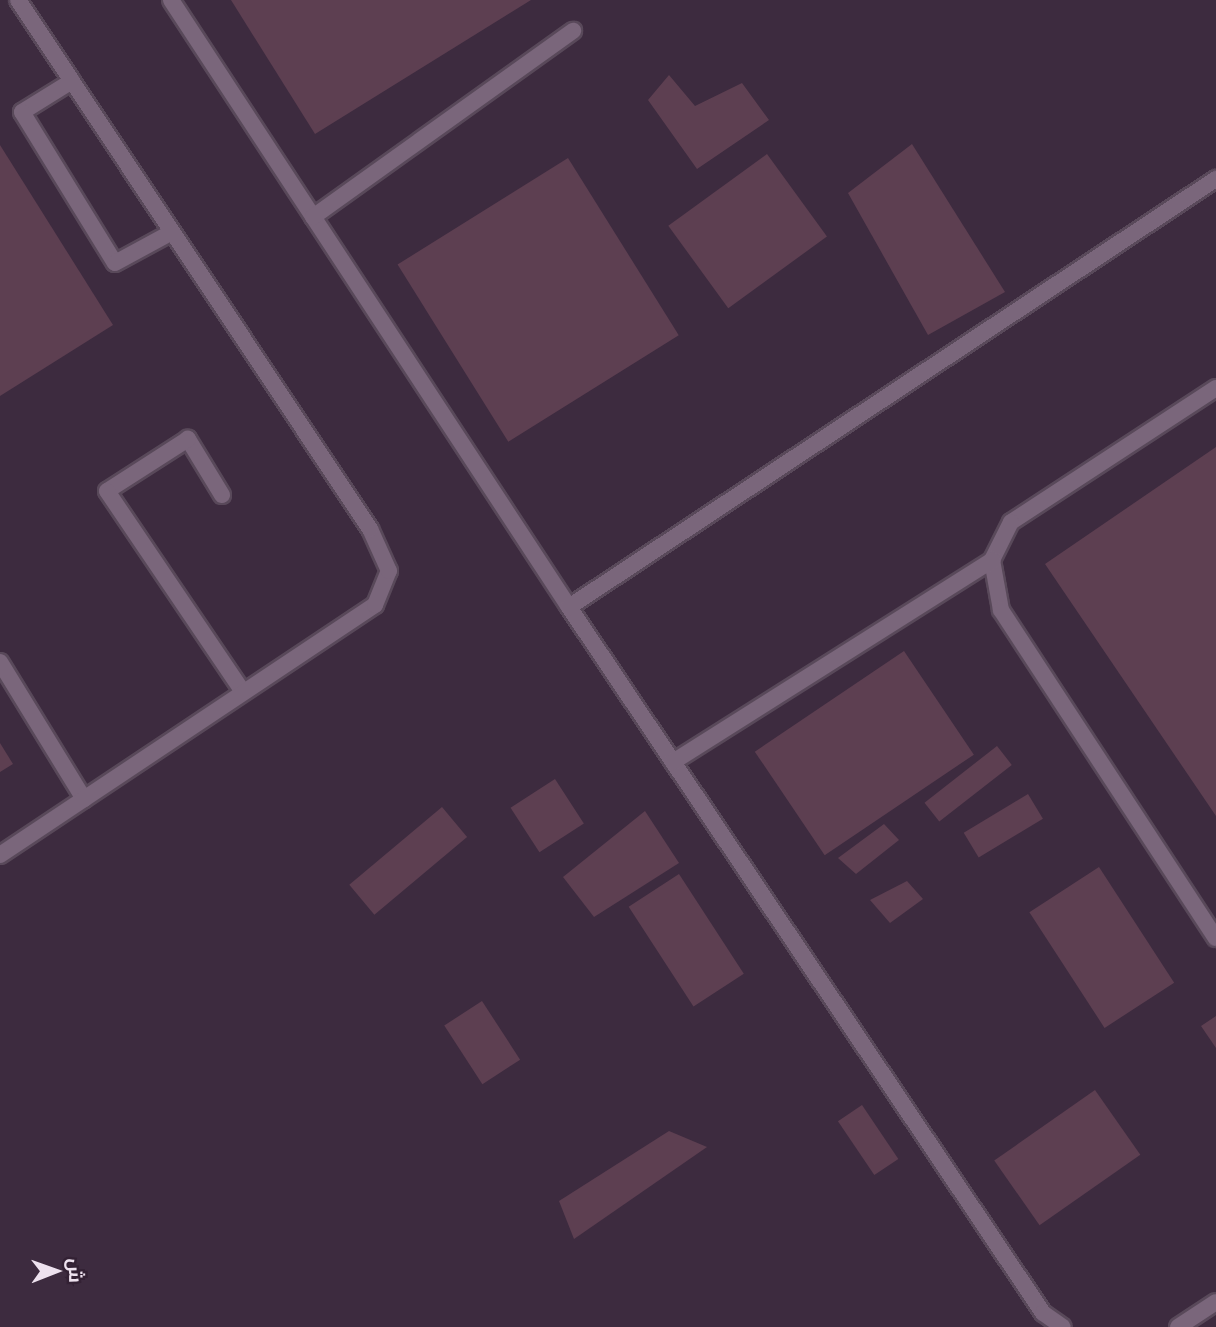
<!DOCTYPE html>
<html>
<head>
<meta charset="utf-8">
<style>
	body { margin:0 }
	#map { position:relative; width:1216px; height:1327px; overflow:hidden; background:#3d2b3f; font-family:"Playfair Display",Cairo,serif }
	div>[style] { position:absolute }
	[style*='--x'] { left:calc(var(--x)*1px); top:calc(var(--y)*1px); width:calc(var(--w)*1px); rotate:calc(var(--a)*1deg) }
	.building>* { inset:0; background:#5d3f51; transform-origin:0 0 }
	.roads { filter:drop-shadow(2px 0 #59495a) drop-shadow(-2px 0 #59495a) drop-shadow(0 2px #59495a) drop-shadow(0 -2px #59495a) }
	.service>* { height:16px; margin:-8px; padding:0 8px; transform-origin:8px; border-radius:8px; background:#7a667b }
	span { translate:-50% -50%; white-space:nowrap; text-align:center; line-height:1.15; -webkit-text-stroke:5px #332134; paint-order:stroke }
	.north { position:absolute; left:21px; top:1236px; width:70px; height:70px; -webkit-text-stroke:5px #332134; paint-order:stroke; rotate:89deg; font-size:19px; font-weight:700; line-height:28px; text-align:center; color:#eee2ef }
	.north::after { content:''; display:block; margin:auto; width:24px; height:32px; background:#eee2ef; clip-path:polygon(50% 0,100% 100%,50% 72%,0 100%) }
</style>
</head>
<body>
<div id="map">
	<div class="building">
		<i style="clip-path:polygon(231px 0,531px 0,315px 134px)"></i>
		<i style="clip-path:polygon(669px 75px,695px 106px,742px 83px,769px 120px,697px 169px,648px 100px)"></i>
		<i style="clip-path:polygon(912px 144px,1005px 292px,928px 335px,848px 193px)"></i>
		<i style="clip-path:polygon(0 145px,113px 325px,0 396px)"></i>
		<i style="left:767px;top:154px;width:102px;height:122px;rotate:54deg"></i>
		<i style="left:568px;top:158px;width:209px;height:201px;rotate:58deg"></i>
		<i style="clip-path:polygon(1216px 447px,1216px 816px,1045px 564px)"></i>
		<i style="left:904px;top:651px;width:125px;height:180px;rotate:56deg"></i>
		<i style="clip-path:polygon(0 743px,13px 764px,0 772px)"></i>
		<i style="left:997px;top:746px;width:24px;height:92px;rotate:52deg"></i>
		<i style="left:555px;top:779px;width:53px;height:53px;rotate:57deg"></i>
		<i style="left:1028px;top:794px;width:29px;height:75px;rotate:59deg"></i>
		<i style="left:442px;top:807px;width:39px;height:121px;rotate:50deg"></i>
		<i style="clip-path:polygon(645px 811px,679px 863px,594px 917px,563px 877px)"></i>
		<i style="clip-path:polygon(884px 824px,899px 840px,856px 874px,838px 858px)"></i>
		<i style="left:1099px;top:867px;width:138px;height:83px;rotate:57deg"></i>
		<i style="left:679px;top:874px;width:119px;height:60px;rotate:57deg"></i>
		<i style="clip-path:polygon(907px 881px,923px 899px,890px 923px,870px 900px)"></i>
		<i style="left:482px;top:1001px;width:70px;height:45px;rotate:57deg"></i>
		<i style="clip-path:polygon(1216px 1016px,1216px 1048px,1201px 1026px)"></i>
		<i style="left:1095px;top:1090px;width:79px;height:123px;rotate:55deg"></i>
		<i style="left:862px;top:1105px;width:65px;height:29px;rotate:56deg"></i>
		<i style="clip-path:polygon(669px 1131px,707px 1147px,574px 1239px,559px 1201px)"></i>
	</div>
	<div class="roads">
		<div class="service">
			<i style="--x:171;--y:0;--w:726;--a:56.75"></i>
			<i style="--x:569;--y:607;--w:850;--a:56.12"></i>
			<i style="--x:1043;--y:1313;--w:24;--a:35"></i>
			<i style="--x:72;--y:81;--w:59;--a:148.2"></i>
			<i style="--x:22;--y:112;--w:177;--a:58.4"></i>
			<i style="--x:115;--y:263;--w:65;--a:-28.5"></i>
			<i style="--x:313;--y:217;--w:320;--a:-35.6"></i>
			<i style="--x:1216;--y:388;--w:245;--a:146.8"></i>
			<i style="--x:1011;--y:522;--w:42;--a:116.6"></i>
			<i style="--x:992;--y:560;--w:51;--a:79.8"></i>
			<i style="--x:1001;--y:610;--w:392;--a:56.8"></i>
			<i style="--x:222;--y:495;--w:66;--a:-121.3"></i>
			<i style="--x:188;--y:439;--w:96;--a:147.3"></i>
			<i style="--x:107;--y:491;--w:243;--a:55.9"></i>
			<i style="--x:569;--y:607;--w:776;--a:-33.49"></i>
			<i style="--x:0;--y:662;--w:161;--a:58.5"></i>
			<i style="--x:673;--y:762;--w:378;--a:-32.3"></i>
			<i style="--x:0;--y:855;--w:451;--a:-33.7"></i>
			<i style="--x:375;--y:605;--w:37;--a:-68"></i>
			<i style="--x:389;--y:571;--w:46;--a:-114.3"></i>
			<i style="--x:370;--y:529;--w:635;--a:-123.64"></i>
			<i style="--x:1178;--y:1327;--w:45;--a:-33.3"></i>
		</div>
	</div>
	<div class="north">ش</div>
</div>
</body>
</html>
